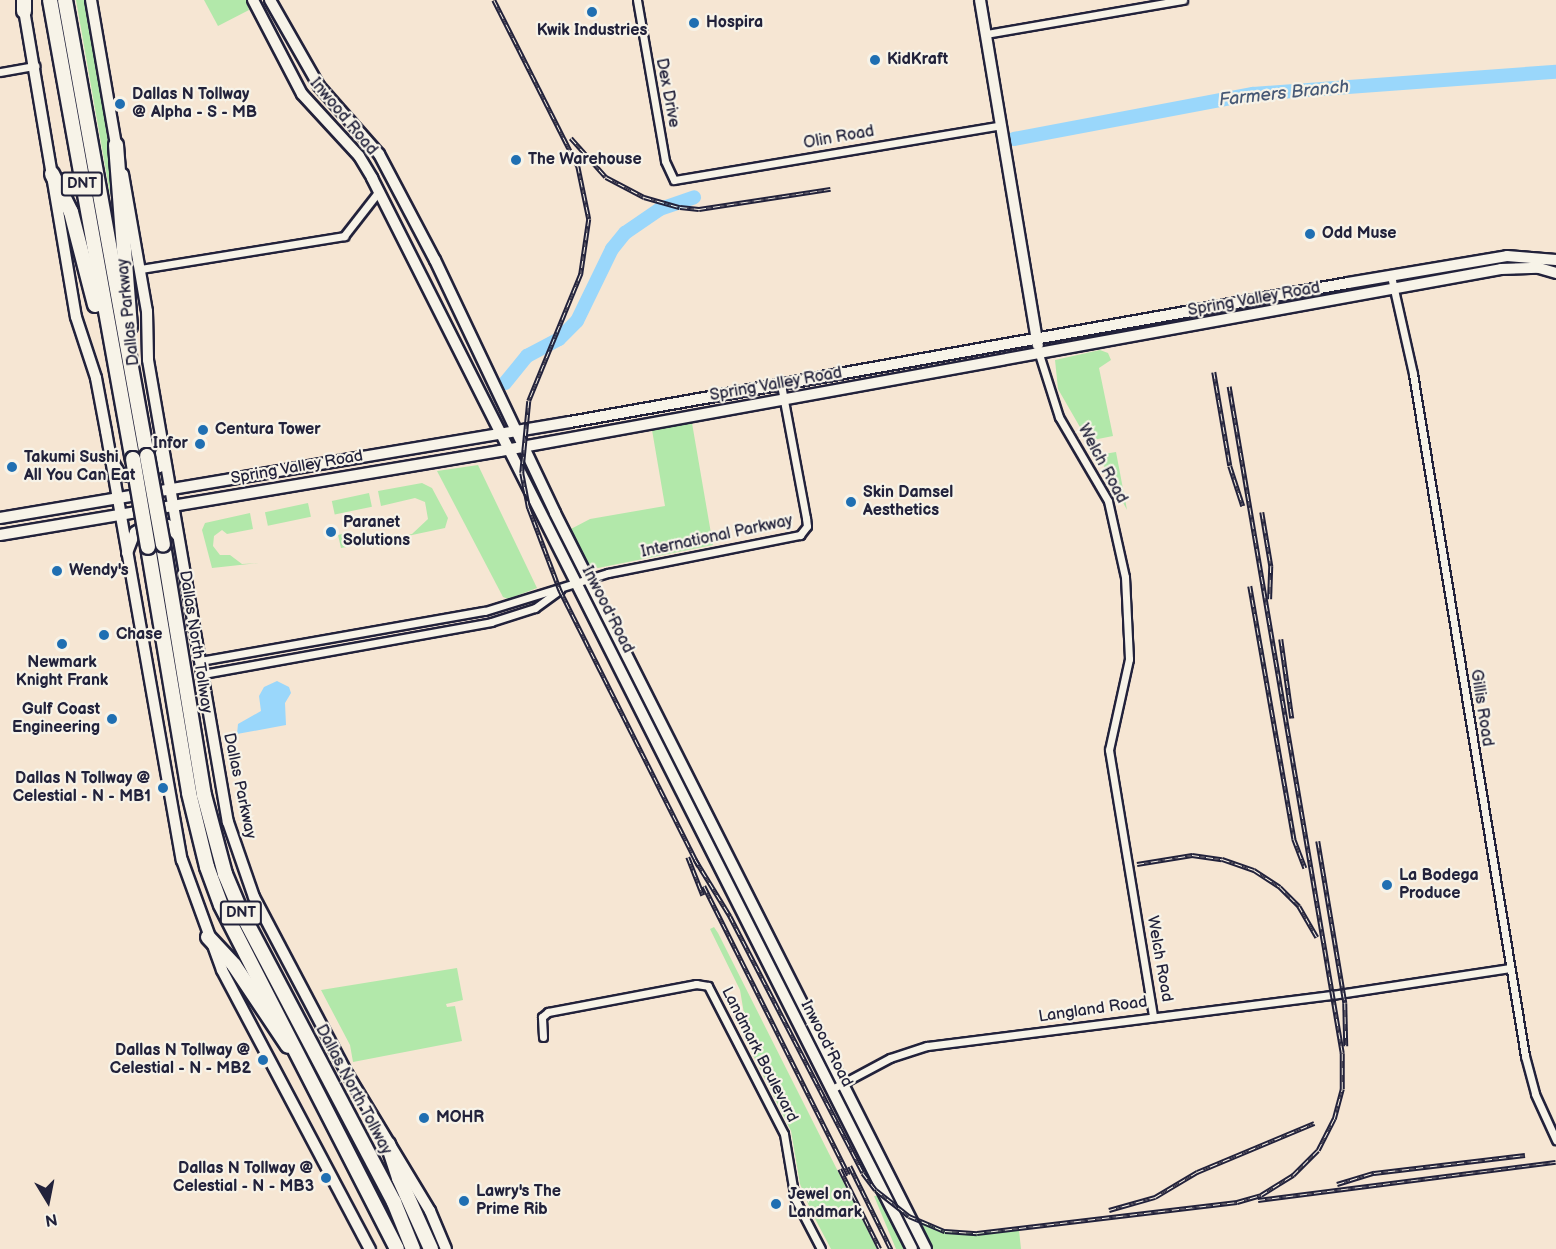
<!DOCTYPE html>
<html>
<head>
<meta charset="utf-8">
<style>
	body { margin:0 }
	#map { position:relative; width:1556px; height:1249px; overflow:hidden; background:#f6e6d3; font-family:"Balsamiq Sans",sans-serif }
	div>[style] { position:absolute }
	[style*='--x'] { left:calc(var(--x)*1px); top:calc(var(--y)*1px); width:calc(var(--w)*1px); rotate:calc(var(--a)*1deg) }
	.green>* { inset:0; background:#b2e8aa; transform-origin:0 0 }
	.water>* { inset:0; background:#9ad7fb }
	.river>* { height:14px; margin:-7px; padding:0 7px; transform-origin:7px; border-radius:7px; background:#9ad7fb }
	.roads { filter:drop-shadow(2px 0 #22223b) drop-shadow(-2px 0 #22223b) drop-shadow(0 2px #22223b) drop-shadow(0 -2px #22223b) }
	.street>* { height:7px; margin:-3.5px; padding:0 3.5px; transform-origin:3.5px; border-radius:3.5px; background:#f7f3e8 }
	.secondary>* { height:10px; margin:-5px; padding:0 5px; transform-origin:5px; border-radius:5px; background:#f7f3e8 }
	.highway>* { height:14px; margin:-7px; padding:0 7px; transform-origin:7px; border-radius:7px; background:#f7f3e8 }
	.rail>* { height:4.5px; margin-top:-2.25px; transform-origin:0; background:repeating-linear-gradient(90deg,#f7f3e8 0 7px,#22223b 0 14px); box-sizing:border-box; border-block:2px solid #22223b }
	.bridges { filter:drop-shadow(2px 0 #22223b) drop-shadow(-2px 0 #22223b) drop-shadow(0 2px #22223b) drop-shadow(0 -2px #22223b) }
	.highway-bridge>* { height:14px; margin:-7px; padding:0 7px; transform-origin:7px; border-radius:7px; background:#f7f3e8 }
	.dots>* { width:16px; height:16px; translate:-50% -50%; box-sizing:border-box; border:3px solid #f7f3e8; border-radius:50% }
	span { translate:-50% -50%; white-space:nowrap; text-align:center; line-height:1.15; -webkit-text-stroke:4.5px #f7f3e8; paint-order:stroke }
	.shield-label span { padding:2px 4px; background:#f7f3e8; border:2px solid; border-radius:4px; -webkit-text-stroke-width:0 }
	.shield-label { font-size:15px; color:#22223b; font-weight:700 }
	.poi-label { font-size:16px; color:#22223b; font-weight:700 }
	.left { translate:0 -50%; text-align:left }
	.right { translate:-100% -50%; text-align:right }
	.street-label { font-size:16px; color:#22223b }
	.water-label { font-size:18px; color:#465875; font-style:italic }
	.north { position:absolute; left:18px; top:1171px; width:60px; height:60px; -webkit-text-stroke:4px #f7f3e8; paint-order:stroke; rotate:170deg; font-size:16px; font-weight:700; line-height:24px; text-align:center; color:#22223b }
	.north::after { content:''; display:block; margin:auto; width:21px; height:27px; background:#22223b; clip-path:polygon(50% 0,100% 100%,50% 72%,0 100%) }
</style>
</head>
<body>
<div id="map">
	<div class="green">
		<i style="clip-path:polygon(76px 0,84px 0,109px 143px,114px 193px,110px 194px)"></i>
		<i style="clip-path:polygon(204px 0,246px 0,249px 10px,218px 26px)"></i>
		<i style="clip-path:polygon(1100px 350px,1108px 353px,1111px 360px,1099px 368px,1113px 436px,1088px 441px,1058px 389px,1055px 360px)"></i>
		<i style="clip-path:polygon(692px 423px,713px 545px,598px 568px,587px 565px,569px 530px,590px 519px,665px 506px,652px 430px)"></i>
		<i style="clip-path:polygon(1116px 452px,1127px 510px,1098px 455px)"></i>
		<i style="clip-path:polygon(478px 465px,537px 588px,508px 599px,503px 597px,437px 471px)"></i>
		<i style="clip-path:polygon(422px 483px,432px 488px,448px 518px,445px 528px,412px 535px,341px 548px,338px 535px,346px 533px,358px 544px,412px 534px,428px 519px,425px 502px,415px 498px,381px 506px,378px 491px)"></i>
		<i style="left:369px;top:493px;width:14px;height:38px;rotate:78deg"></i>
		<i style="left:308px;top:503px;width:14px;height:44px;rotate:78deg"></i>
		<i style="clip-path:polygon(250px 513px,253px 529px,227px 534px,222px 530px,214px 536px,213px 546px,220px 555px,230px 555px,242px 564px,259px 563px,212px 568px,202px 530px,205px 523px)"></i>
		<i style="clip-path:polygon(714px 927px,718px 933px,877px 1249px,831px 1249px,811px 1211px,800px 1184px,791px 1131px,750px 1049px,740px 990px,710px 929px)"></i>
		<i style="clip-path:polygon(457px 968px,463px 1000px,446px 1004px,447px 1007px,455px 1006px,462px 1041px,353px 1062px,350px 1045px,321px 990px)"></i>
		<i style="clip-path:polygon(874px 1196px,880px 1196px,906px 1249px,896px 1249px)"></i>
		<i style="clip-path:polygon(917px 1221px,959px 1234px,1019px 1230px,1021px 1249px,931px 1249px)"></i>
	</div>
	<div class="water">
		<i style="clip-path:polygon(277px 681px,289px 687px,291px 693px,285px 703px,286px 725px,237px 734px,238px 724px,261px 711px,259px 696px,264px 687px)"></i>
	</div>
	<div class="river">
		<i style="--x:1014;--y:139;--w:243;--a:-10.7"></i>
		<i style="--x:1253;--y:94;--w:304;--a:-4.2"></i>
		<i style="--x:505;--y:383;--w:35;--a:-51"></i>
		<i style="--x:527;--y:356;--w:36;--a:-28"></i>
		<i style="--x:559;--y:339;--w:25;--a:-45"></i>
		<i style="--x:577;--y:321;--w:80;--a:-64.1"></i>
		<i style="--x:612;--y:249;--w:21;--a:-51"></i>
		<i style="--x:625;--y:233;--w:42;--a:-34.4"></i>
		<i style="--x:660;--y:209;--w:36;--a:-19"></i>
	</div>
	<div class="roads">
		<div class="street">
			<i style="--x:637;--y:0;--w:163;--a:80.1"></i>
			<i style="--x:665;--y:161;--w:21;--a:65"></i>
			<i style="--x:674;--y:180;--w:332;--a:-9.5"></i>
			<i style="--x:986;--y:34;--w:200;--a:-9.8"></i>
			<i style="--x:0;--y:72;--w:36;--a:-10"></i>
			<i style="--x:141;--y:269;--w:206;--a:-9.2"></i>
			<i style="--x:344;--y:236;--w:57;--a:-52.1"></i>
			<i style="--x:1391;--y:276;--w:100;--a:77.3"></i>
			<i style="--x:1413;--y:374;--w:691;--a:80.67"></i>
			<i style="--x:1525;--y:1056;--w:39;--a:75"></i>
			<i style="--x:1535;--y:1094;--w:51;--a:65.5"></i>
			<i style="--x:1039;--y:354;--w:66;--a:72.4"></i>
			<i style="--x:1059;--y:417;--w:97;--a:59.7"></i>
			<i style="--x:1108;--y:501;--w:78;--a:77.4"></i>
			<i style="--x:1125;--y:577;--w:82;--a:87.2"></i>
			<i style="--x:1129;--y:659;--w:93;--a:102.4"></i>
			<i style="--x:1109;--y:750;--w:269;--a:80.6"></i>
			<i style="--x:200;--y:661;--w:289;--a:-10"></i>
			<i style="--x:485;--y:611;--w:129;--a:-17.2"></i>
			<i style="--x:608;--y:573;--w:196;--a:-11.2"></i>
			<i style="--x:800;--y:535;--w:11;--a:-52"></i>
			<i style="--x:807;--y:526;--w:8;--a:-97"></i>
			<i style="--x:806;--y:518;--w:136;--a:-100.6"></i>
			<i style="--x:203;--y:674;--w:293;--a:-10.2"></i>
			<i style="--x:491;--y:622;--w:46;--a:-17.7"></i>
			<i style="--x:535;--y:608;--w:31;--a:-36"></i>
			<i style="--x:543;--y:1037;--w:20;--a:-93"></i>
			<i style="--x:542;--y:1017;--w:8;--a:-40"></i>
			<i style="--x:548;--y:1012;--w:151;--a:-10.7"></i>
			<i style="--x:696;--y:984;--w:12;--a:9"></i>
			<i style="--x:708;--y:986;--w:166;--a:62.8"></i>
			<i style="--x:784;--y:1134;--w:66;--a:80.4"></i>
			<i style="--x:795;--y:1199;--w:56;--a:62.5"></i>
			<i style="--x:832;--y:1089;--w:66;--a:-28.1"></i>
			<i style="--x:890;--y:1058;--w:39;--a:-18"></i>
			<i style="--x:927;--y:1046;--w:408;--a:-7.2"></i>
			<i style="--x:1332;--y:995;--w:180;--a:-8.6"></i>
		</div>
		<div class="secondary">
			<i style="--x:91;--y:0;--w:152;--a:80.2"></i>
			<i style="--x:253;--y:0;--w:106;--a:62.5"></i>
			<i style="--x:302;--y:94;--w:84;--a:47.4"></i>
			<i style="--x:359;--y:156;--w:26;--a:59"></i>
			<i style="--x:372;--y:178;--w:1199;--a:63.24"></i>
			<i style="--x:270;--y:0;--w:99;--a:60.3"></i>
			<i style="--x:319;--y:86;--w:91;--a:48.6"></i>
			<i style="--x:379;--y:154;--w:120;--a:62.2"></i>
			<i style="--x:435;--y:260;--w:280;--a:64.6"></i>
			<i style="--x:555;--y:513;--w:824;--a:63.25"></i>
			<i style="--x:980;--y:0;--w:350;--a:80.5"></i>
			<i style="--x:23;--y:4;--w:317;--a:80.4"></i>
			<i style="--x:76;--y:317;--w:64;--a:71.8"></i>
			<i style="--x:96;--y:378;--w:54;--a:79.3"></i>
			<i style="--x:106;--y:431;--w:436;--a:80"></i>
			<i style="--x:182;--y:860;--w:117;--a:70"></i>
			<i style="--x:222;--y:970;--w:316;--a:62.1"></i>
			<i style="--x:123;--y:174;--w:139;--a:80.1"></i>
			<i style="--x:147;--y:311;--w:49;--a:88.8"></i>
			<i style="--x:148;--y:360;--w:469;--a:80.2"></i>
			<i style="--x:228;--y:822;--w:79;--a:70.9"></i>
			<i style="--x:254;--y:897;--w:201;--a:62.2"></i>
			<i style="--x:348;--y:1075;--w:159;--a:58.9"></i>
			<i style="--x:430;--y:1211;--w:41;--a:67.2"></i>
			<i style="--x:113;--y:462;--w:14;--a:60"></i>
			<i style="--x:120;--y:474;--w:19;--a:12"></i>
			<i style="--x:139;--y:478;--w:23;--a:-29"></i>
			<i style="--x:159;--y:467;--w:14;--a:-82"></i>
			<i style="--x:0;--y:518;--w:578;--a:-9.56"></i>
			<i style="--x:570;--y:422;--w:790;--a:-10.13"></i>
			<i style="--x:1348;--y:283;--w:161;--a:-9.6"></i>
			<i style="--x:1507;--y:256;--w:49;--a:4.7"></i>
			<i style="--x:0;--y:535;--w:507;--a:-9.54"></i>
			<i style="--x:500;--y:451;--w:1017;--a:-10.3"></i>
			<i style="--x:1501;--y:269;--w:38;--a:-2"></i>
			<i style="--x:1539;--y:268;--w:18;--a:16"></i>
			<i style="--x:127;--y:553;--w:22;--a:-69"></i>
			<i style="--x:135;--y:532;--w:20;--a:-30"></i>
			<i style="--x:152;--y:522;--w:16;--a:11"></i>
			<i style="--x:168;--y:525;--w:15;--a:48"></i>
		</div>
		<div class="highway">
			<i style="--x:50;--y:0;--w:466;--a:79.8"></i>
			<i style="--x:65;--y:0;--w:463;--a:79.8"></i>
			<i style="--x:24;--y:11;--w:11;--a:-90"></i>
			<i style="--x:116;--y:145;--w:182;--a:85.6"></i>
			<i style="--x:52;--y:174;--w:42;--a:63.4"></i>
			<i style="--x:71;--y:212;--w:96;--a:75.5"></i>
			<i style="--x:163;--y:545;--w:253;--a:80.7"></i>
			<i style="--x:204;--y:795;--w:82;--a:75.1"></i>
			<i style="--x:225;--y:874;--w:41;--a:67.2"></i>
			<i style="--x:241;--y:912;--w:328;--a:62.2"></i>
			<i style="--x:394;--y:1202;--w:51;--a:68"></i>
			<i style="--x:148;--y:547;--w:249;--a:80.5"></i>
			<i style="--x:189;--y:793;--w:76;--a:76.3"></i>
			<i style="--x:207;--y:867;--w:40;--a:69.8"></i>
			<i style="--x:221;--y:905;--w:386;--a:62.9"></i>
			<i style="--x:208;--y:937;--w:38;--a:47"></i>
			<i style="--x:234;--y:965;--w:97;--a:56.3"></i>
			<i style="--x:388;--y:1144;--w:36;--a:72"></i>
			<i style="--x:399;--y:1178;--w:78;--a:65.7"></i>
		</div>
	</div>
	<div class="rail">
		<i style="--x:494;--y:0;--w:186;--a:63.2"></i>
		<i style="--x:578;--y:166;--w:54;--a:78.3"></i>
		<i style="--x:589;--y:219;--w:56;--a:98.3"></i>
		<i style="--x:581;--y:274;--w:137;--a:112.3"></i>
		<i style="--x:529;--y:401;--w:72;--a:95.6"></i>
		<i style="--x:522;--y:473;--w:36;--a:79"></i>
		<i style="--x:529;--y:508;--w:88;--a:69.3"></i>
		<i style="--x:560;--y:590;--w:309;--a:63.3"></i>
		<i style="--x:571;--y:138;--w:52;--a:48.1"></i>
		<i style="--x:606;--y:177;--w:43;--a:27.8"></i>
		<i style="--x:644;--y:197;--w:37;--a:16"></i>
		<i style="--x:680;--y:207;--w:19;--a:6"></i>
		<i style="--x:699;--y:209;--w:133;--a:-8.7"></i>
		<i style="--x:1214;--y:372;--w:95;--a:80.3"></i>
		<i style="--x:1230;--y:466;--w:42;--a:72"></i>
		<i style="--x:1262;--y:512;--w:55;--a:80.5"></i>
		<i style="--x:1271;--y:566;--w:33;--a:92"></i>
		<i style="--x:1250;--y:586;--w:257;--a:80.1"></i>
		<i style="--x:1294;--y:839;--w:31;--a:69"></i>
		<i style="--x:1281;--y:639;--w:80;--a:82.1"></i>
		<i style="--x:1318;--y:841;--w:164;--a:80.5"></i>
		<i style="--x:1345;--y:1003;--w:43;--a:88.7"></i>
		<i style="--x:688;--y:857;--w:41;--a:68.5"></i>
		<i style="--x:695;--y:859;--w:67;--a:58.4"></i>
		<i style="--x:730;--y:916;--w:289;--a:62.6"></i>
		<i style="--x:863;--y:1173;--w:21;--a:53"></i>
		<i style="--x:876;--y:1190;--w:42;--a:38.2"></i>
		<i style="--x:909;--y:1216;--w:39;--a:23"></i>
		<i style="--x:945;--y:1231;--w:32;--a:4"></i>
		<i style="--x:977;--y:1233;--w:262;--a:-6.8"></i>
		<i style="--x:1237;--y:1202;--w:25;--a:-16"></i>
		<i style="--x:1261;--y:1195;--w:38;--a:-32"></i>
		<i style="--x:1293;--y:1175;--w:35;--a:-45"></i>
		<i style="--x:1318;--y:1150;--w:35;--a:-63"></i>
		<i style="--x:1334;--y:1119;--w:31;--a:-75"></i>
		<i style="--x:1342;--y:1089;--w:36;--a:-90"></i>
		<i style="--x:1342;--y:1053;--w:676;--a:-99.63"></i>
		<i style="--x:1137;--y:864;--w:56;--a:-9.3"></i>
		<i style="--x:1192;--y:855;--w:30;--a:8"></i>
		<i style="--x:1222;--y:859;--w:34;--a:19"></i>
		<i style="--x:1254;--y:870;--w:31;--a:33"></i>
		<i style="--x:1280;--y:887;--w:27;--a:45"></i>
		<i style="--x:1299;--y:906;--w:36;--a:60"></i>
		<i style="--x:704;--y:886;--w:323;--a:63.4"></i>
		<i style="--x:850;--y:1166;--w:93;--a:63.7"></i>
		<i style="--x:840;--y:1169;--w:89;--a:63.4"></i>
		<i style="--x:1337;--y:1184;--w:39;--a:-17"></i>
		<i style="--x:1374;--y:1173;--w:152;--a:-6.8"></i>
		<i style="--x:1258;--y:1200;--w:300;--a:-7.3"></i>
		<i style="--x:1109;--y:1210;--w:48;--a:-15.8"></i>
		<i style="--x:1155;--y:1197;--w:49;--a:-30.8"></i>
		<i style="--x:1197;--y:1172;--w:127;--a:-22.7"></i>
	</div>
	<div class="bridges">
		<div class="highway-bridge">
			<i style="--x:147;--y:456;--w:90;--a:79.8"></i>
			<i style="--x:133;--y:459;--w:89;--a:80.3"></i>
		</div>
	</div>
	<div class="dots">
		<i style="left:592px;top:12px;background:#1f6fb2"></i>
		<i style="left:694px;top:23px;background:#1f6fb2"></i>
		<i style="left:875px;top:60px;background:#1f6fb2"></i>
		<i style="left:120px;top:104px;background:#1f6fb2"></i>
		<i style="left:516px;top:160px;background:#1f6fb2"></i>
		<i style="left:1310px;top:234px;background:#1f6fb2"></i>
		<i style="left:203px;top:430px;background:#1f6fb2"></i>
		<i style="left:200px;top:444px;background:#1f6fb2"></i>
		<i style="left:12px;top:467px;background:#1f6fb2"></i>
		<i style="left:851px;top:502px;background:#1f6fb2"></i>
		<i style="left:331px;top:532px;background:#1f6fb2"></i>
		<i style="left:57px;top:571px;background:#1f6fb2"></i>
		<i style="left:104px;top:635px;background:#1f6fb2"></i>
		<i style="left:62px;top:644px;background:#1f6fb2"></i>
		<i style="left:112px;top:719px;background:#1f6fb2"></i>
		<i style="left:163px;top:788px;background:#1f6fb2"></i>
		<i style="left:1387px;top:885px;background:#1f6fb2"></i>
		<i style="left:263px;top:1060px;background:#1f6fb2"></i>
		<i style="left:424px;top:1118px;background:#1f6fb2"></i>
		<i style="left:326px;top:1178px;background:#1f6fb2"></i>
		<i style="left:464px;top:1201px;background:#1f6fb2"></i>
		<i style="left:776px;top:1204px;background:#1f6fb2"></i>
	</div>
	<div class="shield-label">
		<span style="left:82px;top:184px">DNT</span>
		<span style="left:241px;top:913px">DNT</span>
	</div>
	<div class="poi-label">
		<span class="left" style="left:706px;top:23px">Hospira</span>
		<span style="left:592px;top:31px">Kwik Industries</span>
		<span class="left" style="left:887px;top:60px">KidKraft</span>
		<span class="left" style="left:132px;top:104px">Dallas N Tollway<br>@ Alpha - S - MB</span>
		<span class="left" style="left:528px;top:160px">The Warehouse</span>
		<span class="left" style="left:1322px;top:234px">Odd Muse</span>
		<span class="left" style="left:215px;top:430px">Centura Tower</span>
		<span class="right" style="left:188px;top:444px">Infor</span>
		<span class="left" style="left:24px;top:467px">Takumi Sushi<br>All You Can Eat</span>
		<span class="left" style="left:863px;top:502px">Skin Damsel<br>Aesthetics</span>
		<span class="left" style="left:343px;top:532px">Paranet<br>Solutions</span>
		<span class="left" style="left:69px;top:571px">Wendy's</span>
		<span class="left" style="left:116px;top:635px">Chase</span>
		<span style="left:62px;top:672px">Newmark<br>Knight Frank</span>
		<span class="right" style="left:100px;top:719px">Gulf Coast<br>Engineering</span>
		<span class="right" style="left:151px;top:788px">Dallas N Tollway @<br>Celestial - N - MB1</span>
		<span class="left" style="left:1399px;top:885px">La Bodega<br>Produce</span>
		<span class="right" style="left:251px;top:1060px">Dallas N Tollway @<br>Celestial - N - MB2</span>
		<span class="left" style="left:436px;top:1118px">MOHR</span>
		<span class="right" style="left:314px;top:1178px">Dallas N Tollway @<br>Celestial - N - MB3</span>
		<span class="left" style="left:476px;top:1201px">Lawry's The<br>Prime Rib</span>
		<span class="left" style="left:788px;top:1204px">Jewel on<br>Landmark</span>
	</div>
	<div class="street-label">
		<span style="left:667px;top:93px;rotate:79deg">Dex Drive</span>
		<span style="left:343px;top:117px;rotate:50deg">Inwood Road</span>
		<span style="left:839px;top:138px;rotate:-10deg">Olin Road</span>
		<span style="left:1254px;top:300px;rotate:-10deg">Spring Valley Road</span>
		<span style="left:129px;top:312px;rotate:-96deg">Dallas Parkway</span>
		<span style="left:776px;top:385px;rotate:-10deg">Spring Valley Road</span>
		<span style="left:1102px;top:464px;rotate:62deg">Welch Road</span>
		<span style="left:297px;top:468px;rotate:-10deg">Spring Valley Road</span>
		<span style="left:717px;top:537px;rotate:-12deg">International Parkway</span>
		<span style="left:607px;top:610px;rotate:63deg">Inwood Road</span>
		<span style="left:195px;top:642px;rotate:81deg">Dallas North Tollway</span>
		<span style="left:1481px;top:708px;rotate:81deg">Gillis Road</span>
		<span style="left:239px;top:786px;rotate:78deg">Dallas Parkway</span>
		<span style="left:1159px;top:959px;rotate:80deg">Welch Road</span>
		<span style="left:1093px;top:1010px;rotate:-8deg">Langland Road</span>
		<span style="left:826px;top:1044px;rotate:63deg">Inwood Road</span>
		<span style="left:759px;top:1055px;rotate:63deg">Landmark Boulevard</span>
		<span style="left:353px;top:1090px;rotate:62deg">Dallas North Tollway</span>
	</div>
	<div class="water-label">
		<span style="left:1284px;top:94px;rotate:-6deg">Farmers Branch</span>
	</div>
	<div class="north">N</div>
</div>
</body>
</html>
